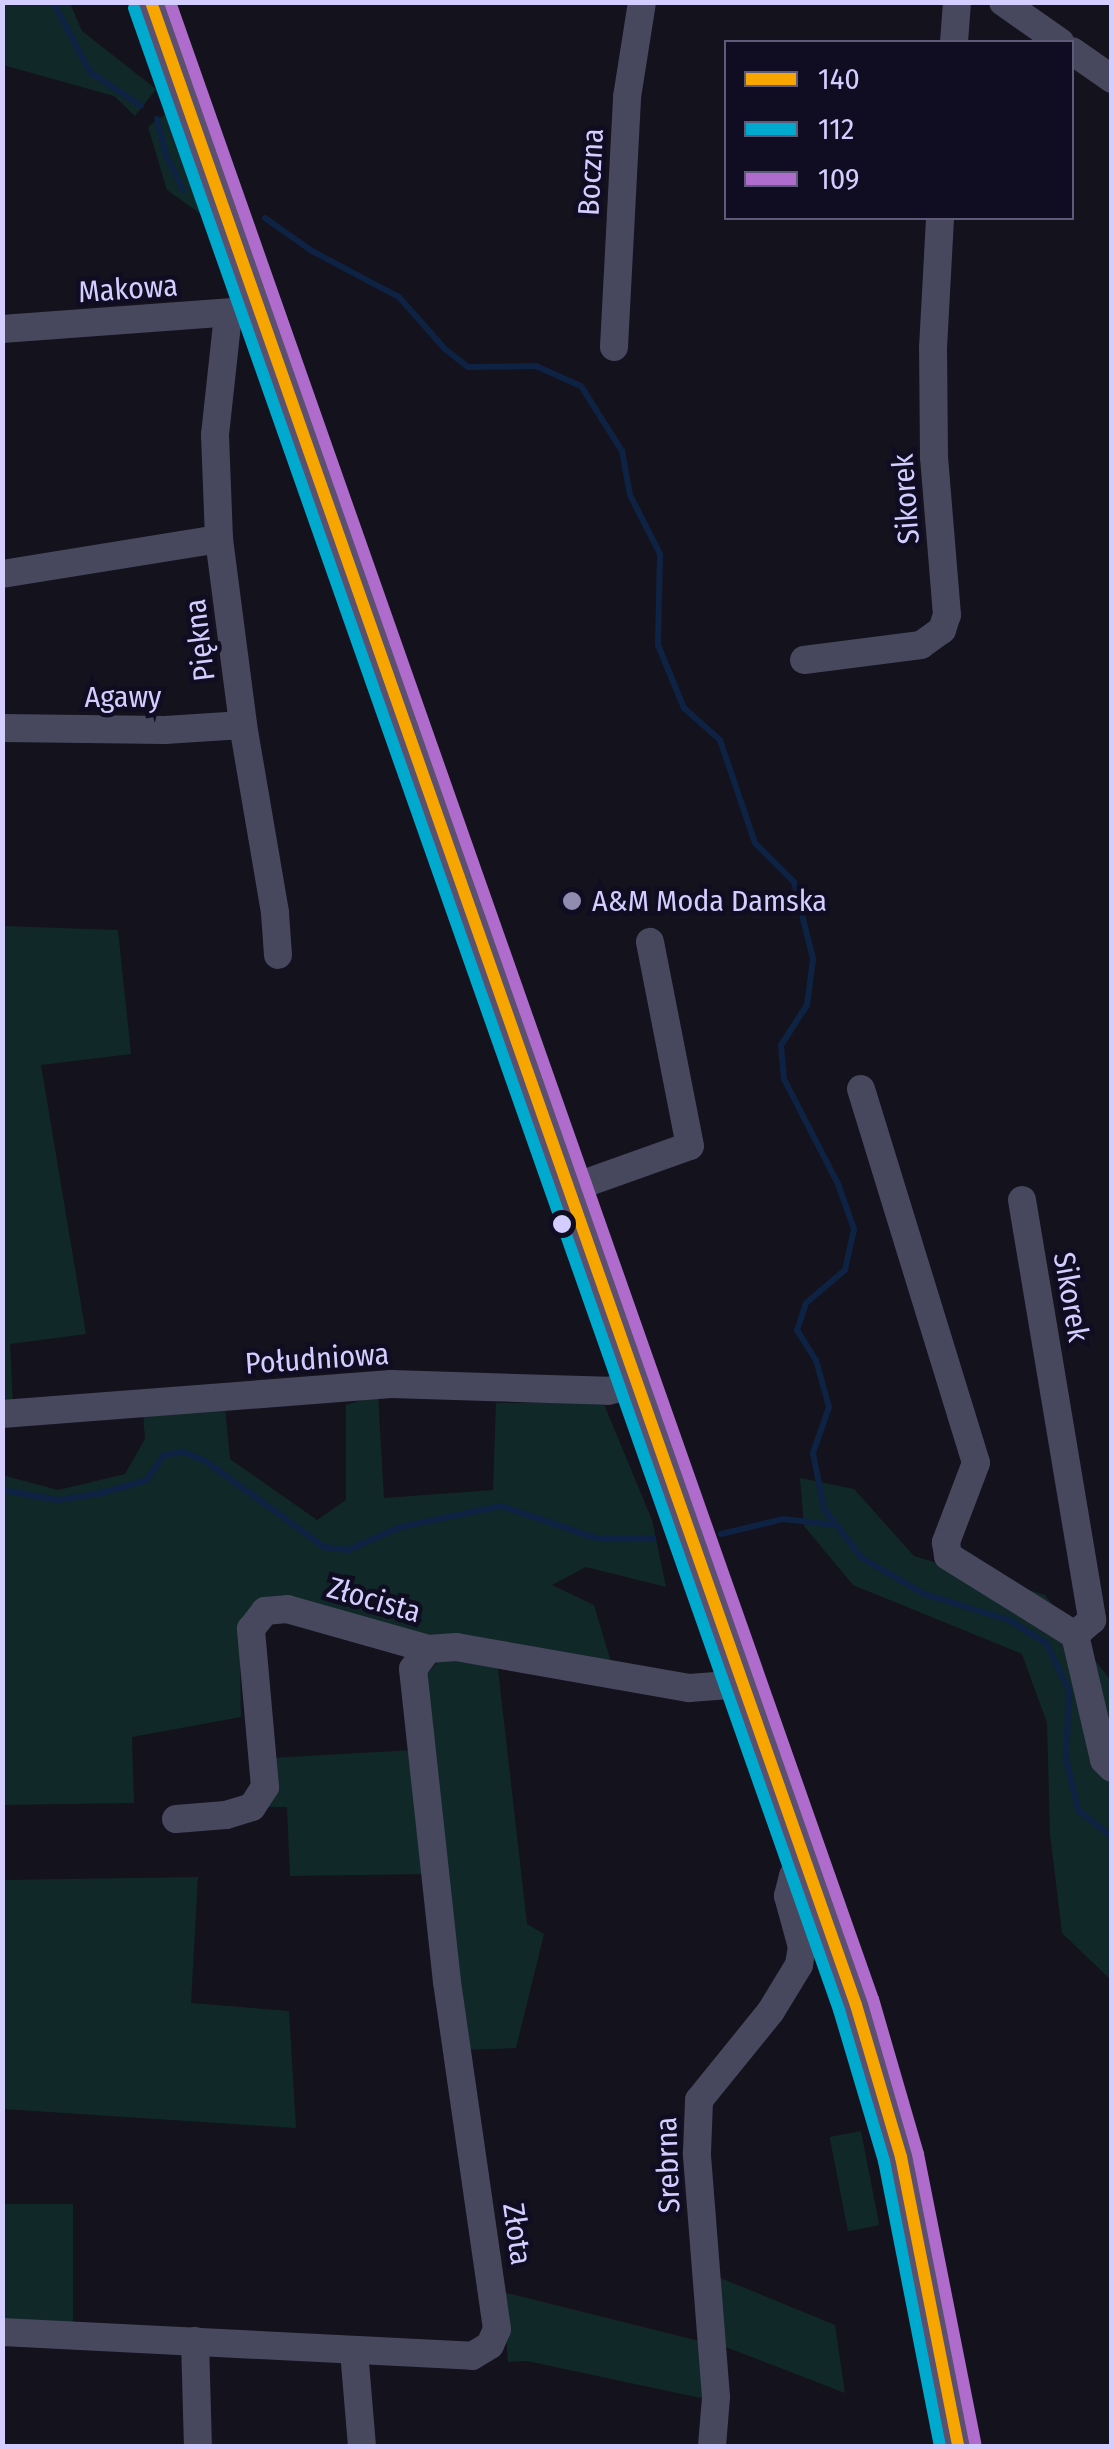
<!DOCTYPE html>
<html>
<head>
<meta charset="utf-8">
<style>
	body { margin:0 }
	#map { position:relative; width:1114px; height:2449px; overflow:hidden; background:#14121d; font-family:"Fira Sans Condensed",sans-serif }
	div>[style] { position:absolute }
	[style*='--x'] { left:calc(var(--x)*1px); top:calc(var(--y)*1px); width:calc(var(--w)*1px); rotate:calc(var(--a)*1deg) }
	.green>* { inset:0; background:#112828; transform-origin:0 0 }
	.stream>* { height:6px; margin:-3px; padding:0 3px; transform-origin:3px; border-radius:3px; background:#0e2243 }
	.minor>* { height:28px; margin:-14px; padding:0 14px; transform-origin:14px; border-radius:14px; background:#47475e }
	.major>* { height:35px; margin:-17.5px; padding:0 17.5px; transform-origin:17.5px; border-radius:17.5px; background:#5b506f }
	.bus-1>* { height:12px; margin:-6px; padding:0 6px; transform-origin:6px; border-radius:6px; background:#f7a600 }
	.bus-2>* { height:12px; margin:-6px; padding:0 6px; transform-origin:6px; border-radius:6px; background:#00a9ce }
	.bus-3>* { height:12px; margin:-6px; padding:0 6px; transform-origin:6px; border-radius:6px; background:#b06ccc }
	.dots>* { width:28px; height:28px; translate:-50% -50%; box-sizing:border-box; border:5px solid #100d22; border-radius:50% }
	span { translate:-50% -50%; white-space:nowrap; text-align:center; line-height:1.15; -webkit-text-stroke:9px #100d22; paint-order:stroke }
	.street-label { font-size:30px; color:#d3ceff }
	.poi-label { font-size:30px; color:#d3ceff }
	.left { translate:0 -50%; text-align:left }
	.frame { position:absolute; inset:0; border:5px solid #d3ceff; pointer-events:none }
	.legend { position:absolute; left:724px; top:40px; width:350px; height:180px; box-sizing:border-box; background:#100d22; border:2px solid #5e5a7a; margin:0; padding:12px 18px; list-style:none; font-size:30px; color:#d3ceff }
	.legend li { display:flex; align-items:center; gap:20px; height:50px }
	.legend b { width:50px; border:2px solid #5e5a7a }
</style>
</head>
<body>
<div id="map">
	<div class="green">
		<i style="clip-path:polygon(2px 3px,70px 3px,82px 31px,156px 89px,135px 116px,114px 96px,3px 65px)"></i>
		<i style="clip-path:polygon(168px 112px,205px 217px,167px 190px,148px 127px)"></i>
		<i style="clip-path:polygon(3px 926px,118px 930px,131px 1054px,41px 1065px,86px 1334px,10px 1344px,13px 1406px,3px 1406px)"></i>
		<i style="clip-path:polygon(378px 1395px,384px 1498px,493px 1490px,496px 1403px,603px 1402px,652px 1520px,666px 1587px,586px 1567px,552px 1585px,594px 1605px,613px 1669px,426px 1641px,281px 1600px,246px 1626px,240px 1661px,241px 1717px,132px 1737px,134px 1803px,3px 1805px,2px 1475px,58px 1490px,125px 1474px,145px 1439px,143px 1412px,225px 1408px,230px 1459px,317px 1520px,346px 1500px,346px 1405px)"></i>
		<i style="clip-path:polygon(800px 1478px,854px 1489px,914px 1556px,1045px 1595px,1111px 1681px,1111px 1980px,1062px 1933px,1050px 1834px,1047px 1723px,1022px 1654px,853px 1585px,804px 1526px)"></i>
		<i style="clip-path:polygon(440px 1659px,497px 1660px,527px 1924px,544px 1934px,516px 2048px,465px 2050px,425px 1676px)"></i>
		<i style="clip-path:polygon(414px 1750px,431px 1874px,290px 1876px,287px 1807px,267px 1807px,270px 1758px)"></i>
		<i style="clip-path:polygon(198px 1877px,191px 2003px,289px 2011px,296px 2128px,3px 2109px,3px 1880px)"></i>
		<i style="left:861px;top:2131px;width:96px;height:32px;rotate:79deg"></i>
		<i style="left:73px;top:2204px;width:124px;height:71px;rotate:90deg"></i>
		<i style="clip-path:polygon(718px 2277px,835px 2325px,845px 2393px,723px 2346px)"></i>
		<i style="clip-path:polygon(503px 2292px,703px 2342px,710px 2400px,527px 2361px,508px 2362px)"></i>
	</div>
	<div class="stream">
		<i style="--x:53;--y:2;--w:79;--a:62.1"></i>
		<i style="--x:90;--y:72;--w:61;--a:33.7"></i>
		<i style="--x:157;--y:119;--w:37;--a:76"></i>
		<i style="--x:166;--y:155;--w:39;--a:64"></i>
		<i style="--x:265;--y:218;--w:57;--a:35.1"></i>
		<i style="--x:312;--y:251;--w:98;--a:27.9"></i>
		<i style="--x:399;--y:297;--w:69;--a:48.5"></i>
		<i style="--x:445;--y:349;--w:29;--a:38"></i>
		<i style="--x:468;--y:367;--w:68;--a:-0.8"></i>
		<i style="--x:536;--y:366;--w:49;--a:24"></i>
		<i style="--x:581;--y:386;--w:77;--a:57.8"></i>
		<i style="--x:622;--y:451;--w:45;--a:79.7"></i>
		<i style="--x:630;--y:495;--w:66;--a:63"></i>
		<i style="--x:660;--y:554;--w:91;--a:91.3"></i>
		<i style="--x:658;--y:645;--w:68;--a:67.6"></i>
		<i style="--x:684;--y:708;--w:48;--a:41.6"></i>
		<i style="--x:720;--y:740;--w:109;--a:71.2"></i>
		<i style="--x:755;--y:843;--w:55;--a:45"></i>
		<i style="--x:794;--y:882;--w:79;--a:76.1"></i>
		<i style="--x:813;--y:959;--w:46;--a:97.4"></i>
		<i style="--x:807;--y:1005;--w:48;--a:123"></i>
		<i style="--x:781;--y:1045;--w:34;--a:85"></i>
		<i style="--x:784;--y:1079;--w:118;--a:62.8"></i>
		<i style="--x:838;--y:1184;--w:48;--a:70.4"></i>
		<i style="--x:854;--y:1229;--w:42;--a:102.4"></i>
		<i style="--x:845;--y:1270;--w:51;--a:139.8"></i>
		<i style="--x:806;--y:1303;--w:28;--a:108"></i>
		<i style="--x:797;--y:1330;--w:36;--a:58"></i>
		<i style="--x:816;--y:1360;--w:49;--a:74.5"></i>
		<i style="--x:829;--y:1407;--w:49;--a:109.2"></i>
		<i style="--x:813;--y:1453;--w:57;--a:78.9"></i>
		<i style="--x:824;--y:1509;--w:62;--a:52.2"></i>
		<i style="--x:862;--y:1558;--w:72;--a:30.1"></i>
		<i style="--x:924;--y:1594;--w:89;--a:17"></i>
		<i style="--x:1009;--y:1620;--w:44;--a:31.9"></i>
		<i style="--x:1046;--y:1643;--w:52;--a:63.9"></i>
		<i style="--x:1069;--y:1690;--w:68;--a:92.5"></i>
		<i style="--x:1066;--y:1758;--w:53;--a:77"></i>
		<i style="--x:1078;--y:1810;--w:43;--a:38.5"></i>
		<i style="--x:2;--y:1490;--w:57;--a:10.1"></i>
		<i style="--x:58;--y:1500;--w:39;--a:-9"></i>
		<i style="--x:97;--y:1494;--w:52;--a:-15.6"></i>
		<i style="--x:147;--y:1480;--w:30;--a:-56"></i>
		<i style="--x:164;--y:1455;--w:20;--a:-9"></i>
		<i style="--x:184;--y:1452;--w:25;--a:23"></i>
		<i style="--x:207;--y:1462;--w:145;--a:36"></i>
		<i style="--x:324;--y:1547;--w:24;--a:7"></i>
		<i style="--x:348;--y:1550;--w:58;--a:-23.5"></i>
		<i style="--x:401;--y:1527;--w:102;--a:-11.9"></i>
		<i style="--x:501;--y:1506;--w:103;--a:18.6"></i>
		<i style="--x:599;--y:1539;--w:54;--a:-1.1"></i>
		<i style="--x:721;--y:1534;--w:64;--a:-13.6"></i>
		<i style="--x:783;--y:1519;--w:53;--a:6.5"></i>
	</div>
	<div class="minor">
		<i style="--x:1003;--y:2;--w:70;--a:35.1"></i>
		<i style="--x:954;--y:42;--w:40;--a:-85.7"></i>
		<i style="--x:1072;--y:51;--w:49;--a:35"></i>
		<i style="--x:228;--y:315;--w:121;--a:96.2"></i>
		<i style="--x:215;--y:435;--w:104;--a:87.8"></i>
		<i style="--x:219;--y:539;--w:188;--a:82.6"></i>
		<i style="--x:243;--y:725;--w:191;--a:80.3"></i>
		<i style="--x:275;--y:913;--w:42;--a:85.9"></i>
		<i style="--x:2;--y:329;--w:245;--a:-4.2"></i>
		<i style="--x:614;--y:347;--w:250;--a:-87"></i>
		<i style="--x:627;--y:97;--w:96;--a:-81"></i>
		<i style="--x:2;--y:574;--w:220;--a:-9.2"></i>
		<i style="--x:804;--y:660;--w:118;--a:-7.3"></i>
		<i style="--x:921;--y:645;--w:26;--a:-36"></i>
		<i style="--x:942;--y:630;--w:16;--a:-72"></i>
		<i style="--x:947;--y:615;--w:159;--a:-94.7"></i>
		<i style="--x:934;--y:457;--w:109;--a:-90.5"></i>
		<i style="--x:933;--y:348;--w:130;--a:-86.9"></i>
		<i style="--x:2;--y:728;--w:163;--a:0.7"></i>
		<i style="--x:165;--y:730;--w:78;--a:-3.7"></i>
		<i style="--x:861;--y:1089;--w:391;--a:72.9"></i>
		<i style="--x:976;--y:1463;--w:85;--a:110.8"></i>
		<i style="--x:946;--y:1542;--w:14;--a:82"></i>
		<i style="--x:948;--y:1556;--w:150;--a:31.9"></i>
		<i style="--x:1075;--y:1635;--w:128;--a:76.9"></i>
		<i style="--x:1104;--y:1760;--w:11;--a:45"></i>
		<i style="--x:569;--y:1189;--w:128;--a:-19.6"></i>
		<i style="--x:690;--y:1146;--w:208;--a:-101.1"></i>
		<i style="--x:1022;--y:1200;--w:426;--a:80.5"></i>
		<i style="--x:1092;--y:1620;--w:23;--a:139"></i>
		<i style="--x:2;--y:1414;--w:390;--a:-4.4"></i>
		<i style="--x:391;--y:1384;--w:217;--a:1.8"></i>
		<i style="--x:608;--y:1391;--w:30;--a:-14"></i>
		<i style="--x:176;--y:1819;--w:50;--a:-4.6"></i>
		<i style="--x:226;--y:1815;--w:27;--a:-17"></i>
		<i style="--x:252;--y:1807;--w:24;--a:-57"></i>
		<i style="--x:265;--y:1787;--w:159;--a:-95.1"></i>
		<i style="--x:251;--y:1629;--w:23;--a:-52"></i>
		<i style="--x:265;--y:1611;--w:22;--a:-5"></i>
		<i style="--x:287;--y:1609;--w:147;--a:15.8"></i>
		<i style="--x:428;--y:1649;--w:28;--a:-4"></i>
		<i style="--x:456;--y:1647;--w:237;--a:10"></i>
		<i style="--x:689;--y:1688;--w:54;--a:-4.2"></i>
		<i style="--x:2;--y:2332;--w:471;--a:2.9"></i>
		<i style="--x:472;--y:2356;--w:21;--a:-31"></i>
		<i style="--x:490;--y:2345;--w:17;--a:-66"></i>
		<i style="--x:497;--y:2329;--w:351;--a:-98.2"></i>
		<i style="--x:447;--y:1982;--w:315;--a:-96.2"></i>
		<i style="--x:413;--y:1669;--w:25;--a:-53"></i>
		<i style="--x:195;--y:2341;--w:105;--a:88.4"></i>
		<i style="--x:354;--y:2351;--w:95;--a:85.2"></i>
		<i style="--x:712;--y:2446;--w:49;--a:-85.3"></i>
		<i style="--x:716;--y:2397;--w:245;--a:-94.5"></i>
		<i style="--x:697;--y:2153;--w:53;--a:-87.8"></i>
		<i style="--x:699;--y:2100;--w:114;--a:-51"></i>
		<i style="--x:771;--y:2011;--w:54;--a:-58.7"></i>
		<i style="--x:799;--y:1965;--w:18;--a:-81"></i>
		<i style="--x:802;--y:1947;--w:53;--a:-105.4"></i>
		<i style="--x:788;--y:1896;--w:21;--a:-76"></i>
		<i style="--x:793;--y:1876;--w:18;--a:-41"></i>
	</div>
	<div class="major">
		<i style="--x:151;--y:2;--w:2123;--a:70.61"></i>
		<i style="--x:856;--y:2005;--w:159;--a:73.5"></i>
		<i style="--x:901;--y:2157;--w:295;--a:78.8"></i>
	</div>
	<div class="bus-1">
		<i style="--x:151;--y:2;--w:2123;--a:70.61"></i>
		<i style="--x:856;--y:2005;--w:159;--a:73.5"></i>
		<i style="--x:901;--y:2157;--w:295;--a:78.8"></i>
	</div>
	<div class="bus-2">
		<i style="--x:134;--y:8;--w:2123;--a:70.6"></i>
		<i style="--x:839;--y:2010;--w:158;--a:73.4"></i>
		<i style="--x:884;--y:2161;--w:290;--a:78.9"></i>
	</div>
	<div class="bus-3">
		<i style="--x:170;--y:2;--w:2117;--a:70.61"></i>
		<i style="--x:873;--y:1999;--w:161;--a:73.8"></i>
		<i style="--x:918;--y:2154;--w:295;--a:78.8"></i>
	</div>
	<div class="dots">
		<i style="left:572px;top:901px;background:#908cb0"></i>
		<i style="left:562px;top:1224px;background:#d3ceff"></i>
	</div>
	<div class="street-label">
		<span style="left:591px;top:172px;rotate:-87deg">Boczna</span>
		<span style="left:128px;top:289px;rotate:-4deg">Makowa</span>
		<span style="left:906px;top:499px;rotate:-94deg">Sikorek</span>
		<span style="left:200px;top:640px;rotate:-97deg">Piękna</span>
		<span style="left:123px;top:697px">Agawy</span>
		<span style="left:1071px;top:1297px;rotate:80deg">Sikorek</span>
		<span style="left:317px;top:1359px;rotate:-4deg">Południowa</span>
		<span style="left:374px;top:1600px;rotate:16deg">Złocista</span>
		<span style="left:668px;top:2165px;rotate:-92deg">Srebrna</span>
		<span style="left:517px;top:2234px;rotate:82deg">Złota</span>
	</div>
	<div class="poi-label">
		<span class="left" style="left:592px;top:901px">A&amp;M Moda Damska</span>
	</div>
	<div class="frame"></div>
	<ul class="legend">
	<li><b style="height:12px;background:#f7a600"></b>140</li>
	<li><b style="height:12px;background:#00a9ce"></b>112</li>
	<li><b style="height:12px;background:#b06ccc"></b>109</li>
	</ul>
</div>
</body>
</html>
